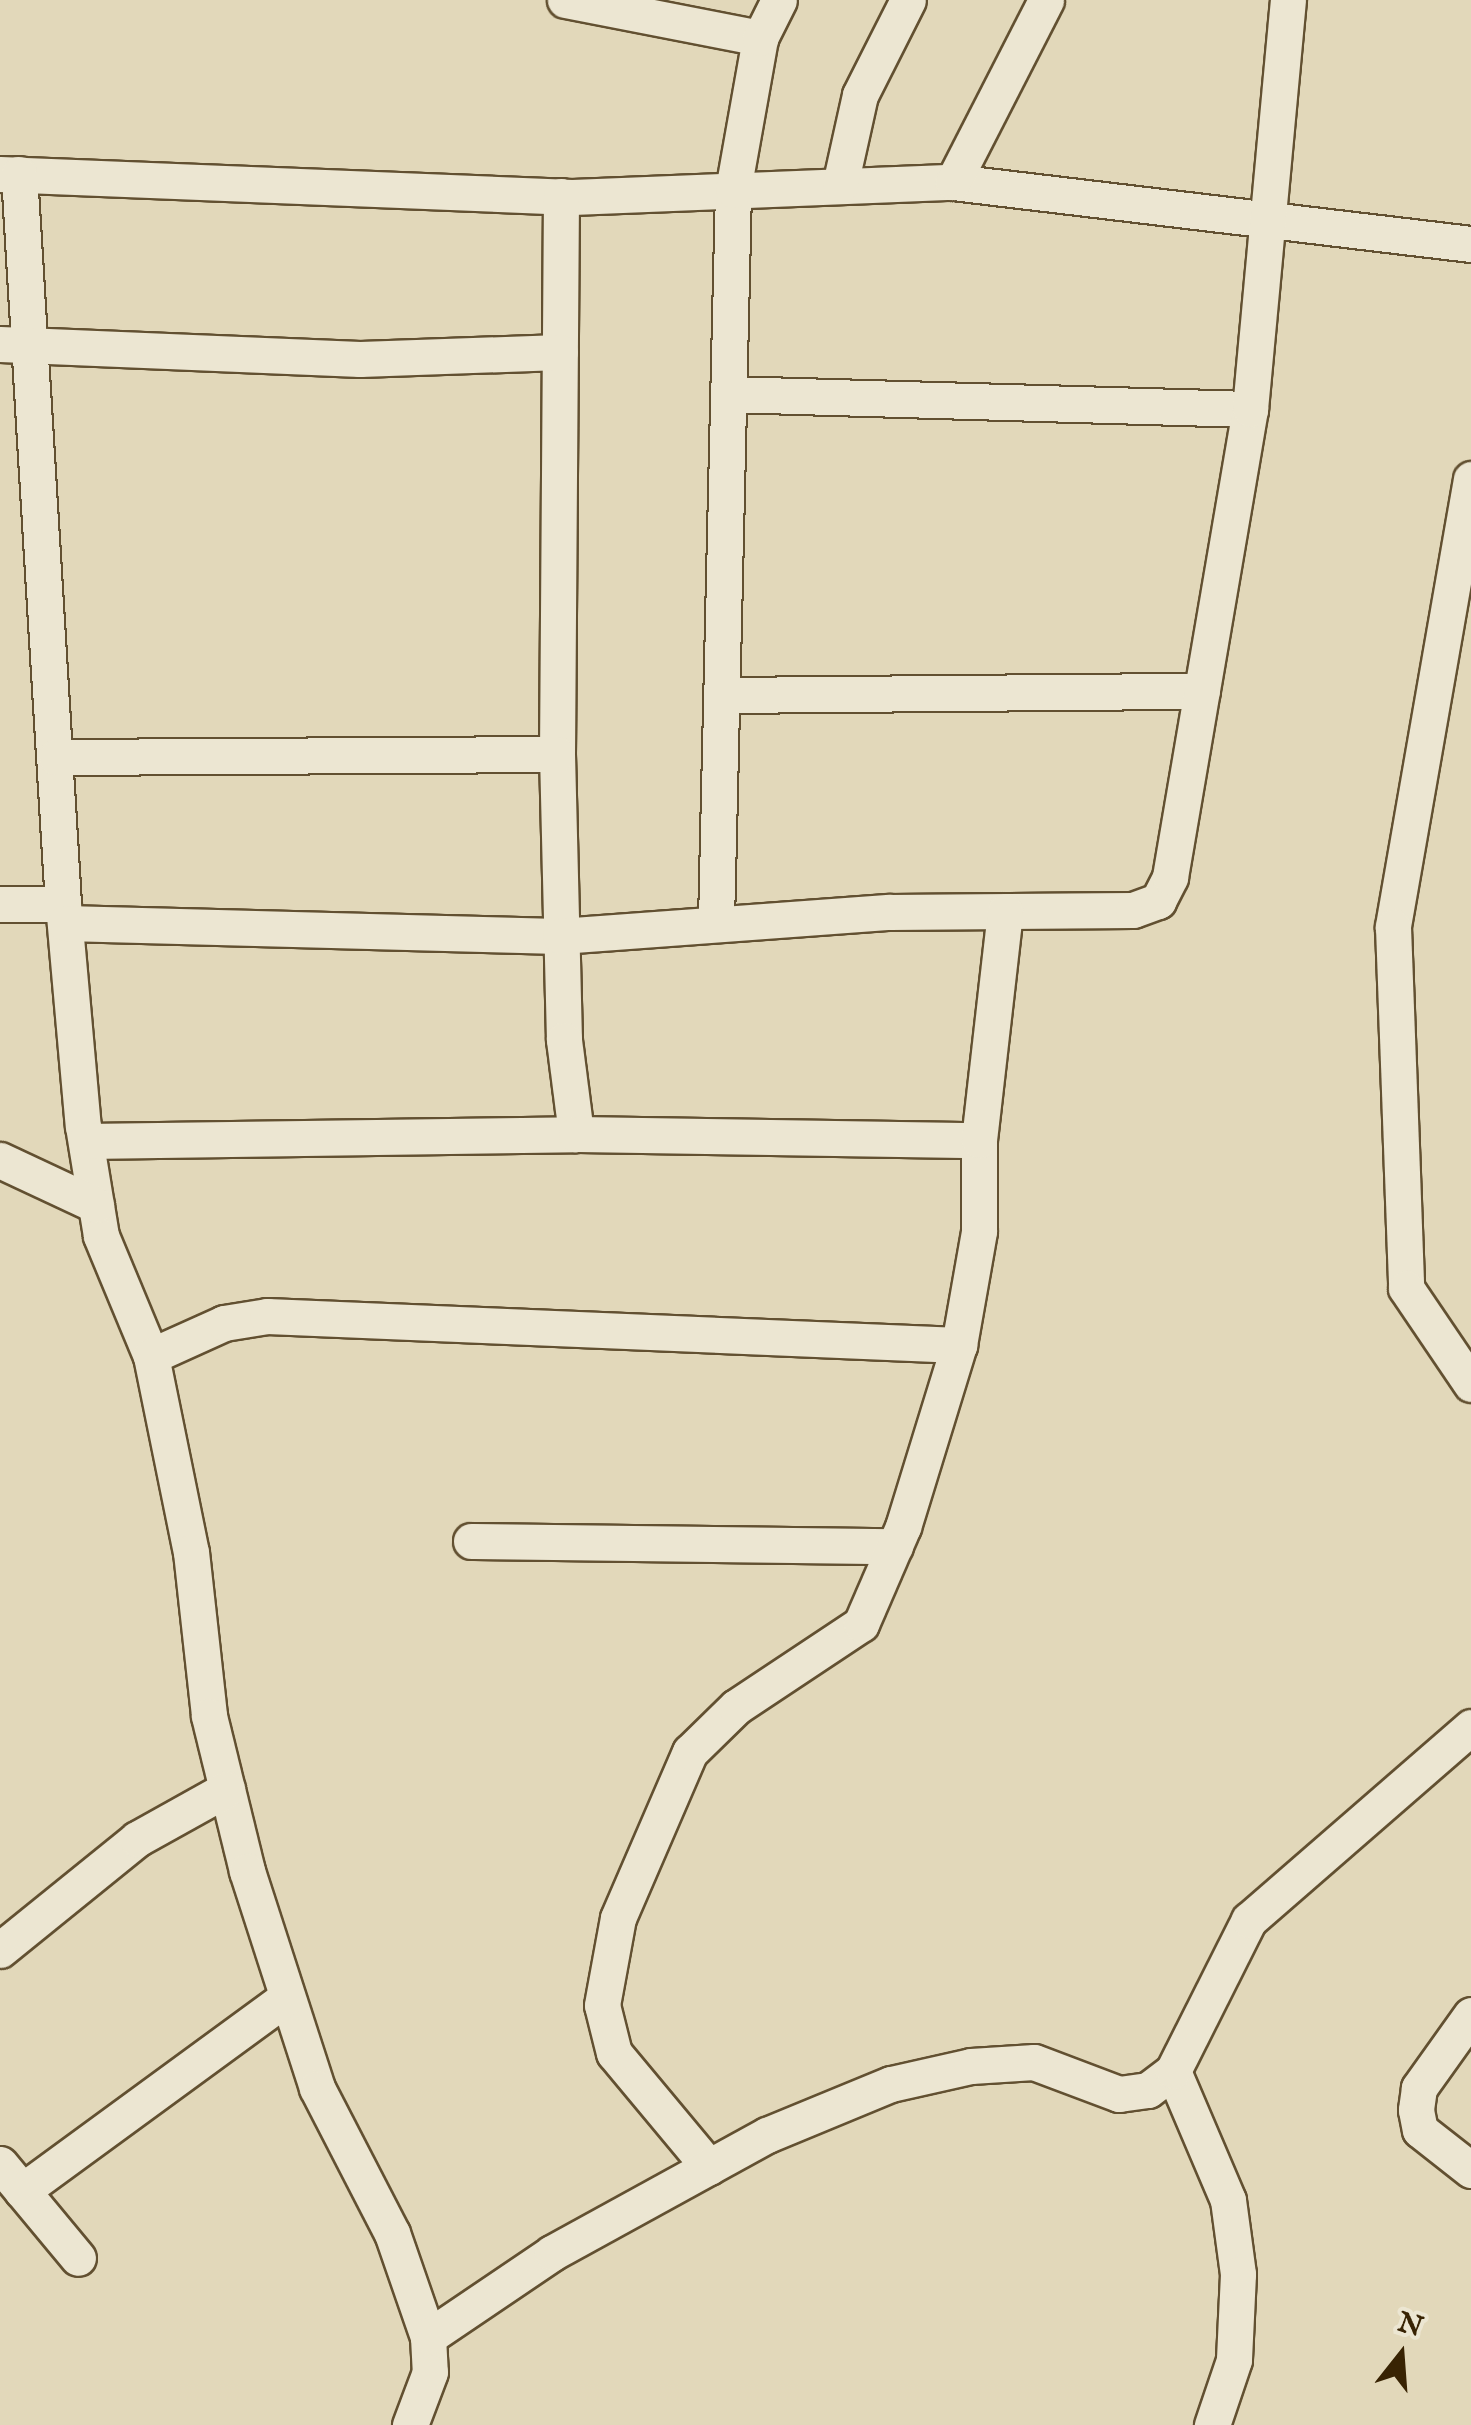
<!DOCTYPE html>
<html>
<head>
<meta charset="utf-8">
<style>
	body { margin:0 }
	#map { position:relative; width:1471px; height:2425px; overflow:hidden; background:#e2d8ba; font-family:"IM FELL English",serif }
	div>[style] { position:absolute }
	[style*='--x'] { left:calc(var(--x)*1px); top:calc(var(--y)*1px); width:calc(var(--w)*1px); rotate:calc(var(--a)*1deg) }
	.roads { filter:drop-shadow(2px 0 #625031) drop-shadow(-2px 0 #625031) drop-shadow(0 2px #625031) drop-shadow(0 -2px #625031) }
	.street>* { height:35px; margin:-17.5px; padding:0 17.5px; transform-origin:17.5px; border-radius:17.5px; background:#ece6d2 }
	span { translate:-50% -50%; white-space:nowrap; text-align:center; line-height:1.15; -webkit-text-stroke:8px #ece6d2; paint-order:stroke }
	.north { position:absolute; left:1351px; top:2305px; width:100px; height:100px; -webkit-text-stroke:8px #ece6d2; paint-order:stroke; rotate:17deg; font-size:28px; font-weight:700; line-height:40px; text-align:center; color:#382303 }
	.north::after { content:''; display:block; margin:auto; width:35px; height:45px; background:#382303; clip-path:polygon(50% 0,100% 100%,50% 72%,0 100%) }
</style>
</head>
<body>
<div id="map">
	<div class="roads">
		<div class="street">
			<i style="--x:565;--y:0;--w:199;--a:11"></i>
			<i style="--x:0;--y:174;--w:572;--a:2.3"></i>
			<i style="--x:572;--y:197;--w:381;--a:-2.3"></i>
			<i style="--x:953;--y:182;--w:522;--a:6.83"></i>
			<i style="--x:19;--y:174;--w:731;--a:86.55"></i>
			<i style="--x:63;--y:904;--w:223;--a:84.9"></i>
			<i style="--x:83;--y:1126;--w:111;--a:80.7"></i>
			<i style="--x:101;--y:1236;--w:130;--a:67.4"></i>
			<i style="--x:151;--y:1356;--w:200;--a:78.5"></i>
			<i style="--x:191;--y:1552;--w:165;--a:83.7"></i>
			<i style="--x:209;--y:1716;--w:160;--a:76.2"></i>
			<i style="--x:247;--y:1871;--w:228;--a:72.1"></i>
			<i style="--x:317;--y:2088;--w:163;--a:62.7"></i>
			<i style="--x:392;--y:2233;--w:110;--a:70.9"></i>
			<i style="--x:428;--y:2337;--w:35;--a:87"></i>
			<i style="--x:430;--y:2372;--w:57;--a:110.7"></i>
			<i style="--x:953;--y:182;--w:204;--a:-62.9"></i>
			<i style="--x:840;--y:185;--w:92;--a:-77.5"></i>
			<i style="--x:860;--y:95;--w:106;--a:-63.2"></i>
			<i style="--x:561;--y:196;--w:558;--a:90.41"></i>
			<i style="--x:557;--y:754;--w:286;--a:88.6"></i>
			<i style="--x:564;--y:1040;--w:95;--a:82.7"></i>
			<i style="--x:0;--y:344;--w:360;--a:2.4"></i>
			<i style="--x:360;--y:359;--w:200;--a:-2"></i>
			<i style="--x:728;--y:394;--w:522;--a:1.65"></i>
			<i style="--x:1471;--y:479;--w:455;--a:99.9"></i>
			<i style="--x:1393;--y:927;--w:361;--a:87.9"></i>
			<i style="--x:1406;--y:1288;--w:116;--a:55.9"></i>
			<i style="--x:721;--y:695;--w:481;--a:-0.5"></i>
			<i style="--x:56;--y:757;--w:501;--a:-0.34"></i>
			<i style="--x:0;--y:904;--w:63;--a:0"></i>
			<i style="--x:716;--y:922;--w:732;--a:-88.67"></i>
			<i style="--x:733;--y:190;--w:154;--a:-79.9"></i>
			<i style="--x:760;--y:38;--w:42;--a:-63.4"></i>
			<i style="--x:65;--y:923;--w:495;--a:1.5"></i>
			<i style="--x:560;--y:936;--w:331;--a:-4.2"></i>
			<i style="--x:890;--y:912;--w:243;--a:-0.5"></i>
			<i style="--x:1133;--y:910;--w:27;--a:-20"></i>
			<i style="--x:1158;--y:901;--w:27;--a:-63"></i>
			<i style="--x:1170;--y:877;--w:475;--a:-80.3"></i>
			<i style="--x:1250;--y:409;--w:411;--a:-84.7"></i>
			<i style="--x:86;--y:1141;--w:490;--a:-0.8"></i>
			<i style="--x:576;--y:1134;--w:403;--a:0.9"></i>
			<i style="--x:0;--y:1160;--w:106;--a:25.1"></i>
			<i style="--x:151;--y:1356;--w:80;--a:-24.3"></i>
			<i style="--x:224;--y:1323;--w:44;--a:-9.2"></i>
			<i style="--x:267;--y:1316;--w:693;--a:2.4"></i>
			<i style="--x:471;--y:1541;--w:424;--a:0.7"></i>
			<i style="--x:0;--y:1950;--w:176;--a:-39"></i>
			<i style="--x:137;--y:1839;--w:103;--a:-29.1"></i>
			<i style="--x:1471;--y:2015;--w:90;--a:125.5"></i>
			<i style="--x:1419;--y:2088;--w:22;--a:98"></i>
			<i style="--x:1416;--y:2110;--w:20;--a:79"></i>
			<i style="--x:1420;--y:2130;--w:65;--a:38.1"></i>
			<i style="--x:1173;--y:2071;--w:140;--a:66.9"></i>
			<i style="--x:1228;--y:2200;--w:75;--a:82.3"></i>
			<i style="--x:1238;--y:2274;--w:86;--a:92.7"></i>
			<i style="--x:1234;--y:2360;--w:69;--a:108.7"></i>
			<i style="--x:0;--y:2164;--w:122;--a:50.3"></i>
			<i style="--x:709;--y:2167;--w:148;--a:-129.8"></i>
			<i style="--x:614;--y:2053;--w:49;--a:-104"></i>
			<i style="--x:602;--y:2005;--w:88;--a:-79.6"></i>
			<i style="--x:618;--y:1918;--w:181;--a:-66.6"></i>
			<i style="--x:690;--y:1752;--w:64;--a:-44.4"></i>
			<i style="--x:736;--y:1707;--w:150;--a:-33.6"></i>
			<i style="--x:861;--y:1624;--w:106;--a:-66.6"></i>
			<i style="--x:903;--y:1527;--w:190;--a:-72.9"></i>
			<i style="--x:959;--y:1345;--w:116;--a:-80"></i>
			<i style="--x:979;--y:1231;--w:91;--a:-90"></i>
			<i style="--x:979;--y:1140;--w:230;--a:-83.5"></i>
			<i style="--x:22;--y:2191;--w:328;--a:-36.2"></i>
			<i style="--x:428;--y:2337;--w:150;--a:-34.1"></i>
			<i style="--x:552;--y:2253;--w:245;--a:-28.8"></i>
			<i style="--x:767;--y:2135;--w:134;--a:-22.4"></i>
			<i style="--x:891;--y:2084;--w:82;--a:-12.7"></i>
			<i style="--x:971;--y:2066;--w:63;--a:-3.6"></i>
			<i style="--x:1034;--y:2062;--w:91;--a:20.6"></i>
			<i style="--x:1119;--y:2094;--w:29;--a:-8"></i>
			<i style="--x:1148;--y:2090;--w:31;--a:-37"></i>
			<i style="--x:1173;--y:2071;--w:169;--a:-63.3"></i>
			<i style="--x:1249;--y:1920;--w:294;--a:-41"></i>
		</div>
	</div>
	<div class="north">N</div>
</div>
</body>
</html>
